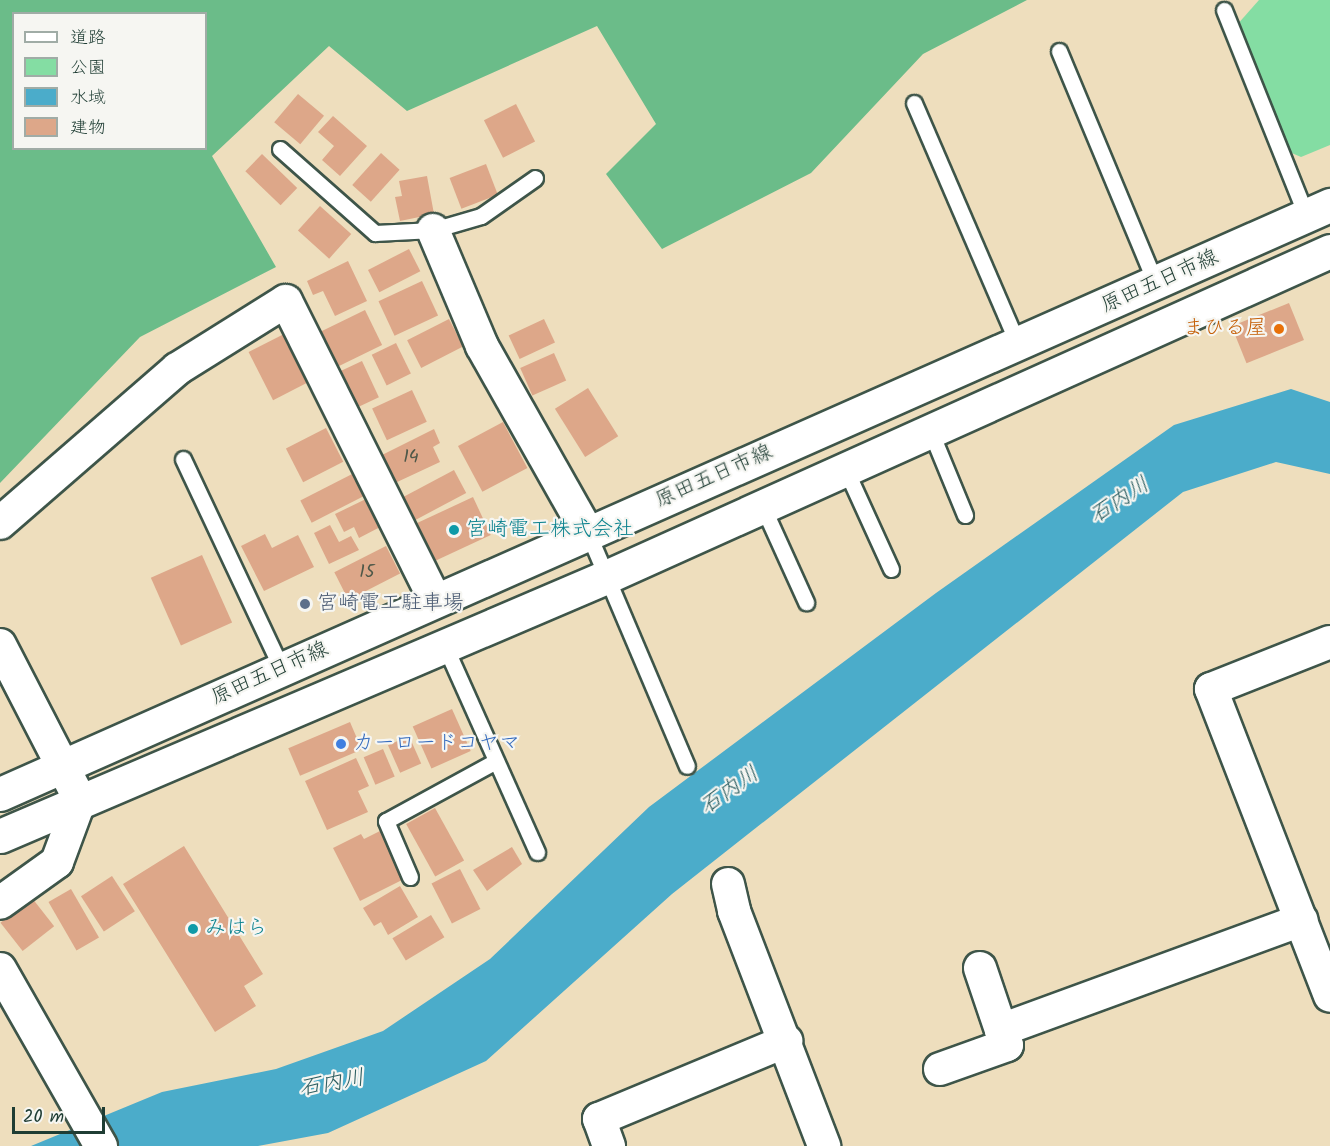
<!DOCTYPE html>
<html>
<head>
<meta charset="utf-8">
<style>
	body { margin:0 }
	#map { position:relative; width:1330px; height:1146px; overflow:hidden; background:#eedebd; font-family:Kalam,"Klee One",sans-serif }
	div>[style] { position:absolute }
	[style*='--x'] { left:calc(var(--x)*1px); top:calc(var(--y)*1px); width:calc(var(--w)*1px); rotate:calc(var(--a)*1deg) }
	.green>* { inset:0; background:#84dda3 }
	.forest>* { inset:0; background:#6bbc89 }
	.water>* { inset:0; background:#4bacca }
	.building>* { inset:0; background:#dda789; transform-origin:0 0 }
	.roads { filter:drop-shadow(2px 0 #3e5549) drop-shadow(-2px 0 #3e5549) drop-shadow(0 2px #3e5549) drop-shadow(0 -2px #3e5549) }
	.service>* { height:15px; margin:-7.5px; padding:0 7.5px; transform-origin:7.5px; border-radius:7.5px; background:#fff }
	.minor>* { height:32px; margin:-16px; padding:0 16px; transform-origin:16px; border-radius:16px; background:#fff }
	.secondary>* { height:33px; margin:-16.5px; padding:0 16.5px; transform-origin:16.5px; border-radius:16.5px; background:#fff }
	.dots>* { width:16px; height:16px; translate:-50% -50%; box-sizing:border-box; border:3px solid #f6f6f2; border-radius:50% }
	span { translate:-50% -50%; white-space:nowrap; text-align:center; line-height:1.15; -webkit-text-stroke:4.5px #f6f6f2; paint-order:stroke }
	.number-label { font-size:18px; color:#4e5849 }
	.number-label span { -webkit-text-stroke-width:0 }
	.street-label { font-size:21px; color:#1f3d34 }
	.food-label { font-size:21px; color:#c56008 }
	.right { translate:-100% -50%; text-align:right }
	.culture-label { font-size:21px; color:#0d838f }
	.left { translate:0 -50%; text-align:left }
	.service-label { font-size:21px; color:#4e5e75 }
	.shop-label { font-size:21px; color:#366cbe }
	.water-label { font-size:22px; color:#2c5e61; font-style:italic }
	.legend { position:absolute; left:12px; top:12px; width:195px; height:138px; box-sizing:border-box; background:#f6f6f2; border:2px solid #a0aca6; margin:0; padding:8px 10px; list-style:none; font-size:18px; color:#1f3d34 }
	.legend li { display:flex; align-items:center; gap:12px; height:30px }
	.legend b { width:30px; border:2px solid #a0aca6 }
	.scale { position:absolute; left:12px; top:1107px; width:93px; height:27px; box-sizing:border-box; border:3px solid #1f3d34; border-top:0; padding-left:8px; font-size:18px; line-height:21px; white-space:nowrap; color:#1f3d34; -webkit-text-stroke:4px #f6f6f2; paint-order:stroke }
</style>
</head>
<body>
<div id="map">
	<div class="green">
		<i style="clip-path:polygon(1259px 0,1330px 0,1330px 145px,1301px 157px,1287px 151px,1236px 26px)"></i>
	</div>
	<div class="forest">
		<i style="clip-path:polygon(evenodd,0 0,1027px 0,923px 54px,811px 173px,662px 249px,606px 174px,656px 124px,597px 26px,407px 111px,329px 46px,212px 156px,276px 267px,140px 337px,0 483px,0 0,14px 14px,206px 14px,206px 148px,14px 148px,14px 14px)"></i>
	</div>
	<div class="water">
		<i style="clip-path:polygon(1291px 389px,1330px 402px,1330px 474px,1276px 462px,1183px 492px,672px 894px,486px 1061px,328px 1133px,258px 1146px,31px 1146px,162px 1092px,276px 1069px,383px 1031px,490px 959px,649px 807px,936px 593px,1174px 425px)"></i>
	</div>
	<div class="building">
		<i style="left:298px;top:94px;width:34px;height:37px;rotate:40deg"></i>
		<i style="left:516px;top:104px;width:42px;height:36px;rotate:63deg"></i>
		<i style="clip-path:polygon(333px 116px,367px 146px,340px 176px,322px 160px,334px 146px,318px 132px)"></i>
		<i style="left:381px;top:153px;width:25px;height:43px;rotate:42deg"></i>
		<i style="left:262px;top:154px;width:49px;height:24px;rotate:44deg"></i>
		<i style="left:486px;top:164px;width:33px;height:39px;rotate:69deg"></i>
		<i style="clip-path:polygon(427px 176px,434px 214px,400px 221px,395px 197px,402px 196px,399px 181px)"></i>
		<i style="left:320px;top:206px;width:42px;height:33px;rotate:42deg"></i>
		<i style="left:409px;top:249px;width:25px;height:46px;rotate:63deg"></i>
		<i style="clip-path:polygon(348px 261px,367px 301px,335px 316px,323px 291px,313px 295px,307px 281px)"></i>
		<i style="left:422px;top:281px;width:38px;height:48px;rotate:65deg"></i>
		<i style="left:1289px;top:303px;width:40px;height:62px;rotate:68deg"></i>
		<i style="left:365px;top:310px;width:39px;height:53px;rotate:64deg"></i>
		<i style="left:449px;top:319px;width:31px;height:47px;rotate:63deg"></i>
		<i style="left:544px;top:319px;width:26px;height:39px;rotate:65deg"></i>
		<i style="left:286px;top:333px;width:54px;height:42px;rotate:63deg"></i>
		<i style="left:396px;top:343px;width:34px;height:27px;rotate:64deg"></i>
		<i style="left:554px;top:353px;width:30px;height:37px;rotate:66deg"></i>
		<i style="left:362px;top:361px;width:40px;height:27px;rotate:65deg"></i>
		<i style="left:588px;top:388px;width:57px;height:39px;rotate:58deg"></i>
		<i style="left:412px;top:390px;width:35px;height:44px;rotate:65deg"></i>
		<i style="left:503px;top:422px;width:52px;height:51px;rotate:62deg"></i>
		<i style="left:326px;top:428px;width:38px;height:45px;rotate:63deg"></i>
		<i style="clip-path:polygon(434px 429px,440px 443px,433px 447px,440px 462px,395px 483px,382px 455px)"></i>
		<i style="left:360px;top:470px;width:25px;height:67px;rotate:63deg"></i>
		<i style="left:454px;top:470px;width:26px;height:58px;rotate:62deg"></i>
		<i style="clip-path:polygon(370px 497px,384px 525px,359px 538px,354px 527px,344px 532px,335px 514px)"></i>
		<i style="left:473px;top:497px;width:42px;height:64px;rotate:65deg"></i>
		<i style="clip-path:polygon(330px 525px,339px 542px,351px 536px,359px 550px,329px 564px,314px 533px)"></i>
		<i style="clip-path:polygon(265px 534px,272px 548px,298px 535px,314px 567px,264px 591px,241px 546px)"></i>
		<i style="left:386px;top:546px;width:31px;height:58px;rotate:63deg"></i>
		<i style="left:202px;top:555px;width:74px;height:56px;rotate:66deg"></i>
		<i style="left:452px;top:709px;width:46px;height:43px;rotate:66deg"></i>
		<i style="left:350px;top:722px;width:30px;height:67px;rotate:67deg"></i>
		<i style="left:409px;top:736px;width:30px;height:23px;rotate:66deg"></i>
		<i style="left:383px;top:749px;width:30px;height:21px;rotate:67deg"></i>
		<i style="clip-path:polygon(356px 758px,369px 786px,358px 791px,368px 812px,327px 830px,305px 781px)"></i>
		<i style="left:435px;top:808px;width:60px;height:33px;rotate:61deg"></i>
		<i style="clip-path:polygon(380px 831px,404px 879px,360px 901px,333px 848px,361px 834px,364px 839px)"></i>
		<i style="clip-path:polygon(184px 846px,263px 974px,244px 986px,256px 1006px,215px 1032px,123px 884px)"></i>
		<i style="clip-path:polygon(512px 847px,522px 864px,487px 891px,473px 870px)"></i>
		<i style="left:460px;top:869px;width:45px;height:32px;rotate:63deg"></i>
		<i style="left:112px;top:876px;width:42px;height:37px;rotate:57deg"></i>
		<i style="clip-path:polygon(400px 886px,418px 917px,388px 935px,381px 922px,374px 926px,363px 908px)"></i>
		<i style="left:71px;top:889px;width:56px;height:26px;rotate:60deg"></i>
		<i style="left:32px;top:898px;width:36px;height:40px;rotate:52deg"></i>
		<i style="left:431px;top:915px;width:26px;height:45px;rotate:59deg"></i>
	</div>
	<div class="roads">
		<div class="service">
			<i style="--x:1224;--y:10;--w:221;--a:68.2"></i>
			<i style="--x:1059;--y:51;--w:252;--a:67.4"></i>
			<i style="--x:914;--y:103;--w:262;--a:66.7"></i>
			<i style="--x:280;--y:149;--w:127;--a:41.5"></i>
			<i style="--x:375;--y:233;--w:58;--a:-3"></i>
			<i style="--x:433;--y:230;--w:50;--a:-16.3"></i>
			<i style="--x:481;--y:216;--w:66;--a:-35.1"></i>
			<i style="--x:930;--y:430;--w:92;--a:67.6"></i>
			<i style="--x:183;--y:459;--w:232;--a:64.8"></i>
			<i style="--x:845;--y:468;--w:111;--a:65.5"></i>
			<i style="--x:762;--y:505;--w:107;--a:65.6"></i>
			<i style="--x:588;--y:533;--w:253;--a:67"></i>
			<i style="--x:444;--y:644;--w:228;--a:65.9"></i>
			<i style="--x:410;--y:877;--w:61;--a:-113.2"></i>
			<i style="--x:386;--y:821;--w:125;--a:-28.6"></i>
		</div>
		<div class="minor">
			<i style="--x:433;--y:230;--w:126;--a:67.1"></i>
			<i style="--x:482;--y:346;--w:215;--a:60.5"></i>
			<i style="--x:0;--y:523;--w:235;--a:-41"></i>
			<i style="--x:177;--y:369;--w:128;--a:-32"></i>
			<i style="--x:286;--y:301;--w:334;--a:63.5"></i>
			<i style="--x:1330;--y:642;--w:128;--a:158.4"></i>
			<i style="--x:1211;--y:689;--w:329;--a:68.8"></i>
			<i style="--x:0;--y:645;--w:174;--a:62.7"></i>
			<i style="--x:80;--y:800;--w:66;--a:110.4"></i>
			<i style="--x:57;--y:862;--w:70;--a:144.3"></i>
			<i style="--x:728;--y:884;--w:28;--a:77"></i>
			<i style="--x:734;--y:911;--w:252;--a:69"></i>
			<i style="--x:980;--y:968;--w:65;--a:71.3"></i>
			<i style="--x:0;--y:969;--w:204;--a:60.3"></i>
			<i style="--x:940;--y:1069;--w:71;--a:-19.7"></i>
			<i style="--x:1007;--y:1045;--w:16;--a:-112"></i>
			<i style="--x:1001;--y:1030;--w:320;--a:-20.1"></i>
			<i style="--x:609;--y:1146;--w:29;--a:-110"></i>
			<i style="--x:599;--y:1119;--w:203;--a:-22.6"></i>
		</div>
		<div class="secondary">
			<i style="--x:0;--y:794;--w:1455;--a:-23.89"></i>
			<i style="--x:0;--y:836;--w:659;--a:-23.14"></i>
			<i style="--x:606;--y:577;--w:794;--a:-24.24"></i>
		</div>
	</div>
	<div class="dots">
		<i style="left:1279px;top:329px;background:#e8710a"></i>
		<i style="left:454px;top:530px;background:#0f9aa8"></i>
		<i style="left:305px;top:604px;background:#5c6f8a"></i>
		<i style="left:341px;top:744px;background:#3f7fe0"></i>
		<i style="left:193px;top:929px;background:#0f9aa8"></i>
	</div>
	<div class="number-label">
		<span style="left:411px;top:458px">14</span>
		<span style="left:367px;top:573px">15</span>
	</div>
	<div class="street-label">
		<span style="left:1160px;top:282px;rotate:-24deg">原田五日市線</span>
		<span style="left:714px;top:477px;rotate:-24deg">原田五日市線</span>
		<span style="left:270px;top:674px;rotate:-24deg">原田五日市線</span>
	</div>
	<div class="food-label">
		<span class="right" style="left:1267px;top:329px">まひる屋</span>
	</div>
	<div class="culture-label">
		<span class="left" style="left:466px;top:530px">宮崎電工株式会社</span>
		<span class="left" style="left:205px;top:929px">みはら</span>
	</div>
	<div class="service-label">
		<span class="left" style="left:317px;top:604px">宮崎電工駐車場</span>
	</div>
	<div class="shop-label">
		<span class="left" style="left:353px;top:744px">カーロードコヤマ</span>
	</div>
	<div class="water-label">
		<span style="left:1120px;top:501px;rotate:-33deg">石内川</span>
		<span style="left:730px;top:791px;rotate:-35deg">石内川</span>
		<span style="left:332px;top:1084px;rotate:-10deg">石内川</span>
	</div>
	<ul class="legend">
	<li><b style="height:8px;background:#fff"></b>道路</li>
	<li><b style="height:16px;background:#84dda3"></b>公園</li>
	<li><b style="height:16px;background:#4bacca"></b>水域</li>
	<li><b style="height:16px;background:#dda789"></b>建物</li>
	</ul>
	<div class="scale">20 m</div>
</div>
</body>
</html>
